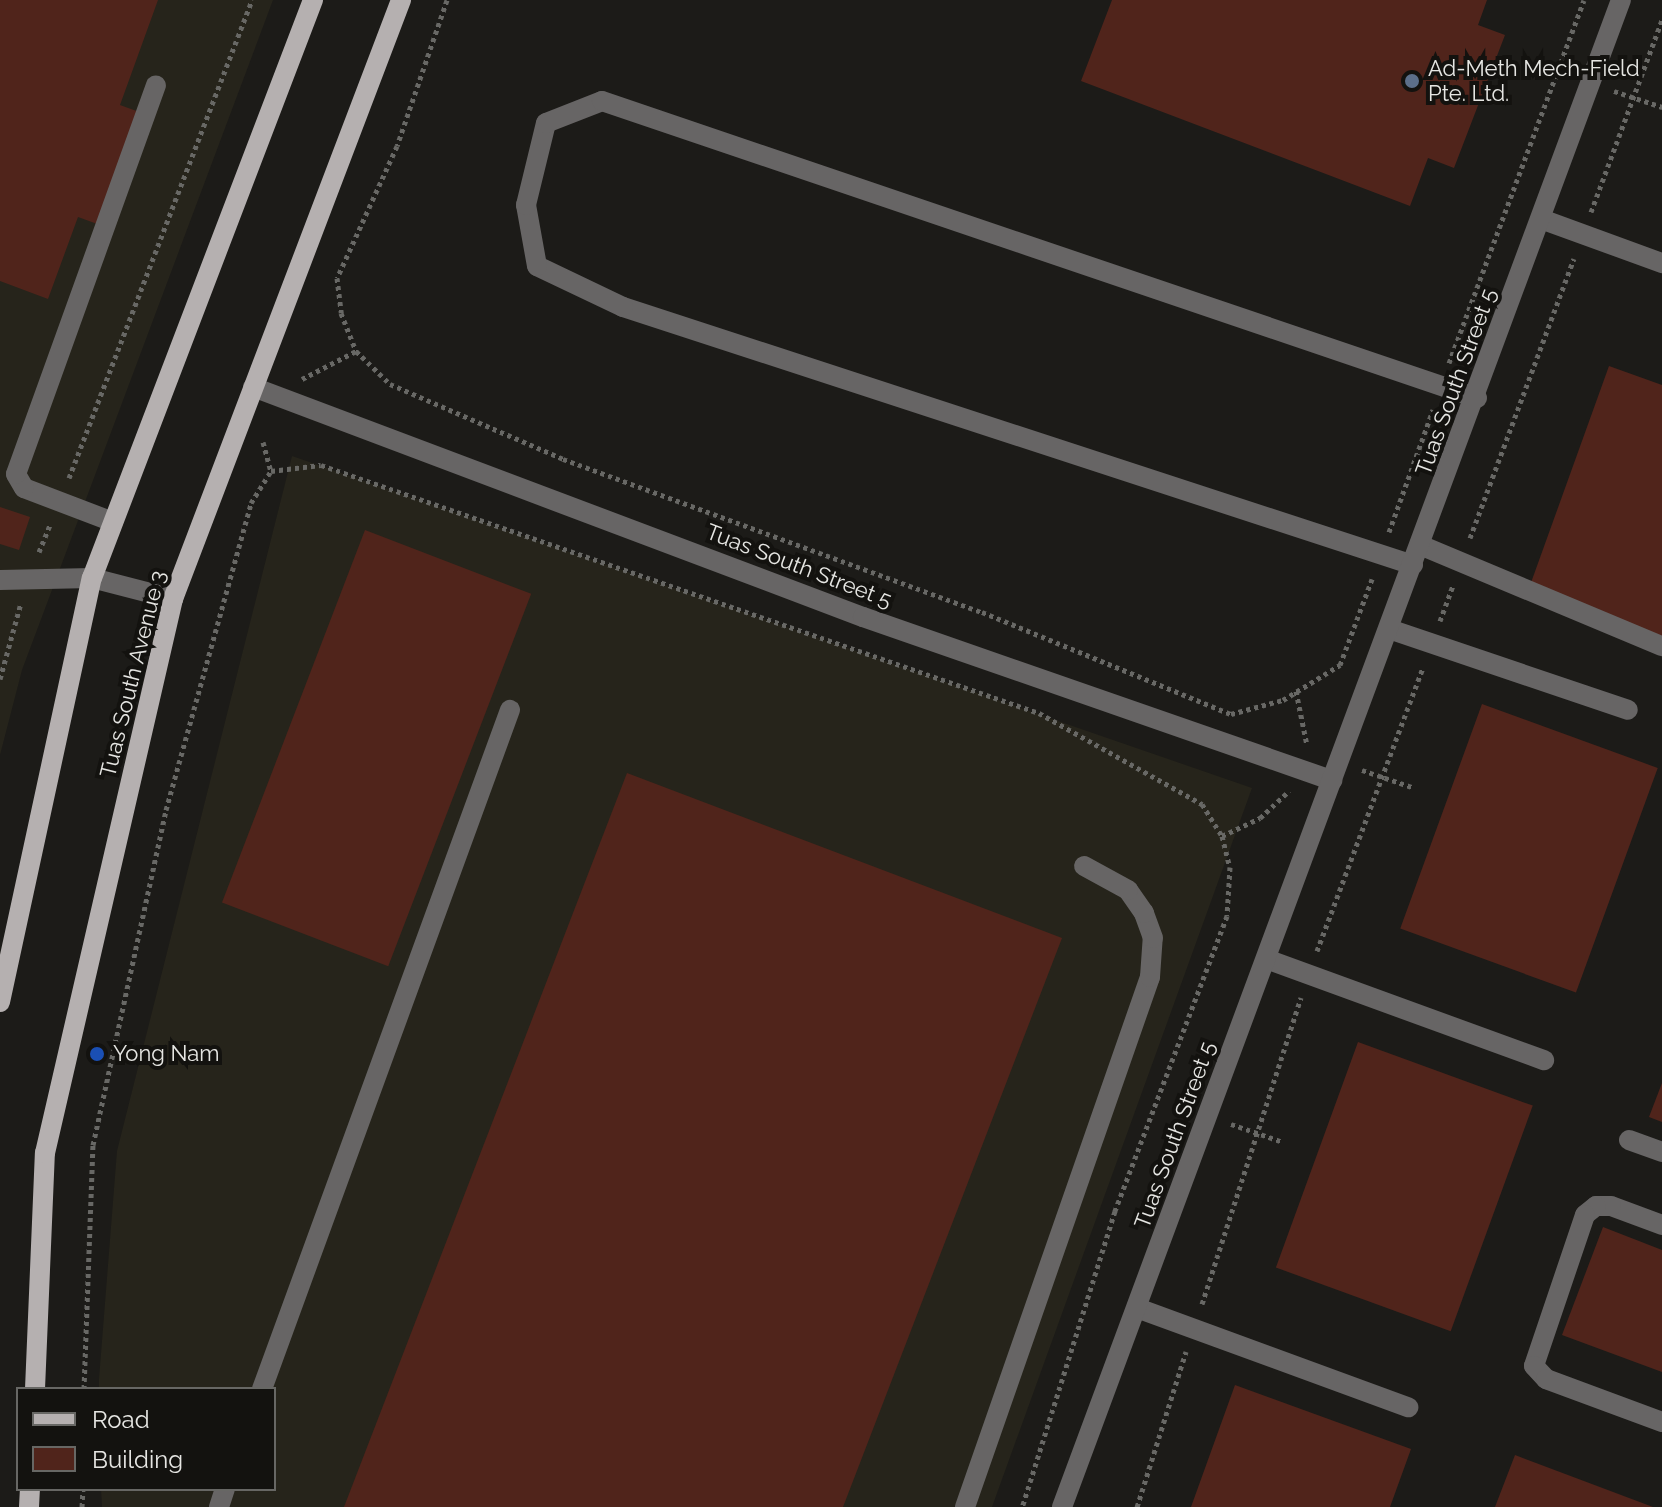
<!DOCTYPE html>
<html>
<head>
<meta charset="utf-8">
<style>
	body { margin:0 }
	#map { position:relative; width:1662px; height:1507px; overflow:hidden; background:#1c1b18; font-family:Raleway,sans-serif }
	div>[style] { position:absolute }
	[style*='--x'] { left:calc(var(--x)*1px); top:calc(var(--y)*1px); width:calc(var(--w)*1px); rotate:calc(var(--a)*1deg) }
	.built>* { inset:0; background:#26241b }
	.building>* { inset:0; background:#50241b; transform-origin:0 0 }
	.path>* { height:5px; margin-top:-2.5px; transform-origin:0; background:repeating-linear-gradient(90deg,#686865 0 4px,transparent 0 8px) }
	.minor>* { height:20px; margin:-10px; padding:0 10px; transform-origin:10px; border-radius:10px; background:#676565 }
	.major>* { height:20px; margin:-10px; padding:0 10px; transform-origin:10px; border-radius:10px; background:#b5b0b0 }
	.dots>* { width:22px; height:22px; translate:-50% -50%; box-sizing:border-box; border:4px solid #13120f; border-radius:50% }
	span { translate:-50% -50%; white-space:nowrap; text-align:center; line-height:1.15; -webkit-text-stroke:8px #13120f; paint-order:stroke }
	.poi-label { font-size:22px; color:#e6e6e3 }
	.left { translate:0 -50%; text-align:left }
	.street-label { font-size:22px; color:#e6e6e3 }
	.legend { position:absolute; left:16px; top:1387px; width:260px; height:104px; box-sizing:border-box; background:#13120f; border:2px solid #676764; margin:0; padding:10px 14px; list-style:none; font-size:24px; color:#e6e6e3 }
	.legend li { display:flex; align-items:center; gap:16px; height:40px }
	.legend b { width:40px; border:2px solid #676764 }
</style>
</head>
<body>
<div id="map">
	<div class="built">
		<i style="clip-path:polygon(0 0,273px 0,22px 670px,0 755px)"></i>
		<i style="clip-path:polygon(292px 456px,1252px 788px,992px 1507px,102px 1507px,101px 1489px,274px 1489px,274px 1389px,99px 1389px,99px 1379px,117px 1151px)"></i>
	</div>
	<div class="building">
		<i style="clip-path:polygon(0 0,158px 0,120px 105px,142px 113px,100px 225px,78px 217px,48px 299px,0 281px)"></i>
		<i style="clip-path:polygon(1112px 0,1487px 0,1478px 25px,1505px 35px,1454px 168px,1428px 158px,1410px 206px,1081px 81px)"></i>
		<i style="clip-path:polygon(1609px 366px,1662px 385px,1662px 639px,1528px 591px)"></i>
		<i style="clip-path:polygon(0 507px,30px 517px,19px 550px,0 544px)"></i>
		<i style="left:365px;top:530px;width:178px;height:399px;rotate:21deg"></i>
		<i style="left:1482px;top:704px;width:187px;height:239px;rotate:20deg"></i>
		<i style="clip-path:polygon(627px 773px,1062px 938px,843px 1507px,344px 1507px)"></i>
		<i style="left:1358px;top:1042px;width:186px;height:240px;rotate:20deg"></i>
		<i style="clip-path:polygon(1662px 1083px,1662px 1122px,1649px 1117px)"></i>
		<i style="clip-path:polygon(1603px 1227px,1662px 1250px,1662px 1372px,1562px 1335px)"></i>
		<i style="clip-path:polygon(1235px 1385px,1411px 1449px,1390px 1507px,1191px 1507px)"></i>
		<i style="clip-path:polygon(1515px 1455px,1653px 1507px,1495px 1507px)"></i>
	</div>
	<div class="path">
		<i style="--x:447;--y:0;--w:154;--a:108.9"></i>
		<i style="--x:397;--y:146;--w:145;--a:114.4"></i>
		<i style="--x:337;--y:278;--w:35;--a:83"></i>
		<i style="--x:341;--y:313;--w:41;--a:68.5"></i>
		<i style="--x:356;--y:351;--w:47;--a:44.1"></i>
		<i style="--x:390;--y:384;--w:189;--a:23.4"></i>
		<i style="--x:563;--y:459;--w:446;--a:20.1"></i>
		<i style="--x:982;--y:612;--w:269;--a:22.3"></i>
		<i style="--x:1231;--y:714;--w:54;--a:-15.1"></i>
		<i style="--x:1283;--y:700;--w:67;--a:-31.6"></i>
		<i style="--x:1340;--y:665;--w:92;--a:-69.6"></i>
		<i style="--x:1614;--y:91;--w:51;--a:18.4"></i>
		<i style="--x:1591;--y:212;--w:205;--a:-69.7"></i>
		<i style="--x:1449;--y:363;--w:387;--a:-69.6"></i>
		<i style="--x:302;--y:379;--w:61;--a:-27.4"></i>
		<i style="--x:263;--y:442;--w:30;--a:75"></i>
		<i style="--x:69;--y:478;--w:512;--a:-69.05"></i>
		<i style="--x:1389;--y:532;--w:130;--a:-70.2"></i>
		<i style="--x:1470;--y:538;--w:298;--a:-69.6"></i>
		<i style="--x:39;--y:552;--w:29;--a:-68"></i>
		<i style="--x:1440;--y:621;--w:38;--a:-70"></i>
		<i style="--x:0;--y:679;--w:79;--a:-74.6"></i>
		<i style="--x:1296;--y:691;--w:55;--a:78.5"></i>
		<i style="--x:1362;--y:770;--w:53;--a:18.8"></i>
		<i style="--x:1222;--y:836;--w:42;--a:-25.3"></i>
		<i style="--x:1260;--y:818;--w:40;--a:-43"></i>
		<i style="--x:1317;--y:951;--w:302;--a:-69.5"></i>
		<i style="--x:1231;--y:1124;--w:55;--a:19.1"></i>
		<i style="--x:1202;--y:1304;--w:322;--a:-72.1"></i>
		<i style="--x:84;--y:1389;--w:244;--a:-87.9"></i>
		<i style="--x:93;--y:1145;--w:343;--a:-77.7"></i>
		<i style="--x:166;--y:810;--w:319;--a:-74.5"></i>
		<i style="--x:251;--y:503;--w:38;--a:-58"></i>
		<i style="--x:271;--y:471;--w:50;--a:-6.8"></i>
		<i style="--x:321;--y:465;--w:760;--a:19.06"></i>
		<i style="--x:1039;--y:713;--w:187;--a:29.2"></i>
		<i style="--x:1202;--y:804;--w:38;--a:58"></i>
		<i style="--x:1222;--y:836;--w:32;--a:76"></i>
		<i style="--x:1230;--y:867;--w:49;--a:93.5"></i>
		<i style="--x:1227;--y:916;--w:316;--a:110.8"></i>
		<i style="--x:1115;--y:1211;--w:310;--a:107.4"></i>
		<i style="--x:82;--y:1507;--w:18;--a:-87"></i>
		<i style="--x:1137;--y:1507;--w:163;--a:-72.5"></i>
	</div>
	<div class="minor">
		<i style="--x:1541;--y:219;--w:129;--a:20"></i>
		<i style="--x:253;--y:387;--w:652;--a:20.66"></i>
		<i style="--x:863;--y:617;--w:497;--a:19.2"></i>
		<i style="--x:113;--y:522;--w:95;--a:-159.1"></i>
		<i style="--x:24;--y:488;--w:16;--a:-120"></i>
		<i style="--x:16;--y:474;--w:413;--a:-70.2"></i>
		<i style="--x:1420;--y:545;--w:262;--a:22.7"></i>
		<i style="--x:1413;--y:565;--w:831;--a:-161.91"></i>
		<i style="--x:623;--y:307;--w:95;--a:-154.5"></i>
		<i style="--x:537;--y:266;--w:62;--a:-100.2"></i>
		<i style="--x:526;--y:205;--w:84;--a:-76.3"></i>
		<i style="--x:546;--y:123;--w:60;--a:-21.4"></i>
		<i style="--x:602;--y:101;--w:924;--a:18.75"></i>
		<i style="--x:0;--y:580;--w:92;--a:-1.2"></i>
		<i style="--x:92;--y:578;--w:84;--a:14.5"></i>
		<i style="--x:1389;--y:629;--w:252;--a:18.7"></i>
		<i style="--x:1266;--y:959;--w:296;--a:20"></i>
		<i style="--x:1629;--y:1140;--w:35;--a:20"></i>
		<i style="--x:1662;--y:1225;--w:54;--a:-159.6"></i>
		<i style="--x:1611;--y:1206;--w:15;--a:180"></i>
		<i style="--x:1596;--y:1206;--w:14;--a:141"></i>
		<i style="--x:1585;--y:1215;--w:159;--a:108.7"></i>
		<i style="--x:1534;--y:1366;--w:18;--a:47"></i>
		<i style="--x:1546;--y:1379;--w:124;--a:20.3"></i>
		<i style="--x:1137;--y:1308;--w:289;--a:20.1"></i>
		<i style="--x:262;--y:1389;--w:723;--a:-69.94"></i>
		<i style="--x:219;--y:1507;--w:19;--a:-72"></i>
		<i style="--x:965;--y:1507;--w:561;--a:-70.76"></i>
		<i style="--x:1150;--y:977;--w:39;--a:-86"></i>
		<i style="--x:1153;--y:938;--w:27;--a:-110"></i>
		<i style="--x:1144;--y:913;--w:28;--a:-125"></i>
		<i style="--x:1128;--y:890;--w:50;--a:-151.4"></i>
		<i style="--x:1062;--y:1507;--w:1607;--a:-69.65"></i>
	</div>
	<div class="major">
		<i style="--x:0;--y:1002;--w:434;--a:-77.8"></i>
		<i style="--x:92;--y:578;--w:619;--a:-69.08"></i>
		<i style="--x:35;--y:1389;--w:236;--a:-87.6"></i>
		<i style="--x:45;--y:1153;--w:569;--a:-76.99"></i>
		<i style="--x:173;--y:599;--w:641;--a:-69.16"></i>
		<i style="--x:29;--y:1507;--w:18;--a:-87"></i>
	</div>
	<div class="dots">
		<i style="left:1412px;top:81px;background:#5c6f8a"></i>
		<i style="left:97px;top:1054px;background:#1a4fb4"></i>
	</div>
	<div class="poi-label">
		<span class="left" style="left:1428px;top:81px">Ad-Meth Mech-Field<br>Pte. Ltd.</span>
		<span class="left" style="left:113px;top:1054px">Yong Nam</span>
	</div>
	<div class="street-label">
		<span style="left:1456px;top:382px;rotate:-70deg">Tuas South Street 5</span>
		<span style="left:799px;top:566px;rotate:21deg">Tuas South Street 5</span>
		<span style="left:133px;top:674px;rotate:-76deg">Tuas South Avenue 3</span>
		<span style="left:1175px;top:1135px;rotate:-70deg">Tuas South Street 5</span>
	</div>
	<ul class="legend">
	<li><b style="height:10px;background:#b5b0b0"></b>Road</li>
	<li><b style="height:22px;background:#50241b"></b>Building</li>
	</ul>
</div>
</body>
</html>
